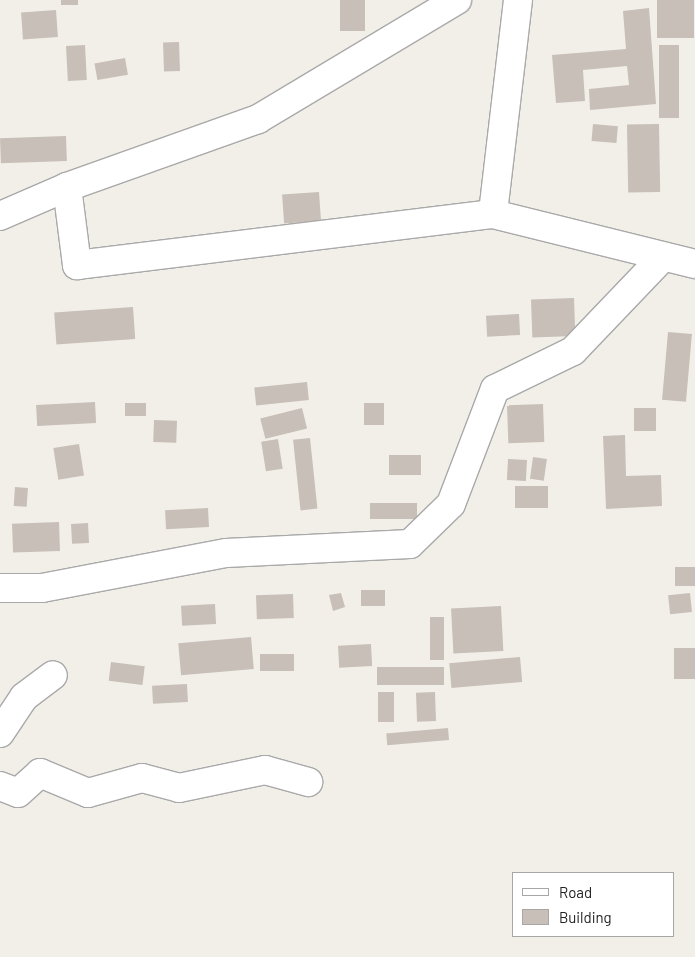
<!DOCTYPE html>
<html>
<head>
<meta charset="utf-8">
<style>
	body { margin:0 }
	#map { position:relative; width:695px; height:957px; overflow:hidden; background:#f2efe9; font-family:Barlow,sans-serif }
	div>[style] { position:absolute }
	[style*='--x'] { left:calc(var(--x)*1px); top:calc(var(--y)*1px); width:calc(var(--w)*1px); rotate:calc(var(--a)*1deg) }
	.building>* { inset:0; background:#c7bfb8; transform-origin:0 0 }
	.roads { filter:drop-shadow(1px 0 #a9a9a9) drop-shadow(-1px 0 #a9a9a9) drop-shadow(0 1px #a9a9a9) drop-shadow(0 -1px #a9a9a9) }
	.minor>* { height:28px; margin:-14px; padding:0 14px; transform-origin:14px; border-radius:14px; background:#fff }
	span { translate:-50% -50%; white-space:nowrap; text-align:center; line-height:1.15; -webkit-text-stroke:4.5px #fff; paint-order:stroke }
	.legend { position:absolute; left:512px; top:872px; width:162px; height:65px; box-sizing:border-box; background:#fff; border:1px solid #a7a7a7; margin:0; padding:6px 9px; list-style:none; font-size:15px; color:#222 }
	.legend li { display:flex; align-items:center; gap:10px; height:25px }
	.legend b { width:25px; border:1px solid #a7a7a7 }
</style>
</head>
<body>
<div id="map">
	<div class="building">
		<i style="left:61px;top:0;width:17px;height:5px"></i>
		<i style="left:340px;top:0;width:25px;height:31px"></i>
		<i style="left:657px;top:0;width:37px;height:38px"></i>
		<i style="clip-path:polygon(649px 8px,656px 104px,590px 110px,589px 89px,629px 85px,627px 66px,583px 70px,585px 101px,556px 103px,552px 55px,626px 49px,623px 11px)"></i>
		<i style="left:56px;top:10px;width:27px;height:35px;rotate:86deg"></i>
		<i style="left:179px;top:42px;width:29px;height:16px;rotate:88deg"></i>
		<i style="left:85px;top:45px;width:35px;height:19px;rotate:87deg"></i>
		<i style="left:659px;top:45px;width:20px;height:73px"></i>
		<i style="left:125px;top:58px;width:17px;height:31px;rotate:80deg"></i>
		<i style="left:593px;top:124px;width:25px;height:17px;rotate:5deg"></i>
		<i style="left:659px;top:124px;width:68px;height:32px;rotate:89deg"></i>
		<i style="left:66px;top:136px;width:25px;height:66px;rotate:88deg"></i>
		<i style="left:319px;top:192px;width:29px;height:37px;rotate:86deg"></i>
		<i style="left:574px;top:298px;width:38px;height:43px;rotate:88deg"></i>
		<i style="left:133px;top:307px;width:32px;height:79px;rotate:86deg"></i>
		<i style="left:519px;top:314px;width:21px;height:33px;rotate:87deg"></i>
		<i style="left:668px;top:332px;width:24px;height:68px;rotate:5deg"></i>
		<i style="left:307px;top:382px;width:18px;height:53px;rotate:84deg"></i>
		<i style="left:95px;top:402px;width:21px;height:59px;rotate:87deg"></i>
		<i style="left:125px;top:403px;width:21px;height:13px"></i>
		<i style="left:364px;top:403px;width:20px;height:22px"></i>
		<i style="left:543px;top:404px;width:38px;height:36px;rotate:88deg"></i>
		<i style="left:302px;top:408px;width:21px;height:43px;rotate:76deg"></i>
		<i style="left:634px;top:408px;width:22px;height:23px"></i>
		<i style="left:154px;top:420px;width:23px;height:22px;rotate:2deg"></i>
		<i style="clip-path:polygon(625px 435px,626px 476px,661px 475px,662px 506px,606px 509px,603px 436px)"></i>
		<i style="left:310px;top:438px;width:71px;height:17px;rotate:84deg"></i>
		<i style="left:278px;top:439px;width:30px;height:17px;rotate:81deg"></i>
		<i style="left:79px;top:444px;width:32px;height:26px;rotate:81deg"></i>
		<i style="left:421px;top:455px;width:20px;height:32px;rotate:90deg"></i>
		<i style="left:533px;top:457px;width:14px;height:22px;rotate:8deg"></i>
		<i style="left:508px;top:459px;width:19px;height:21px;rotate:3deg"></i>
		<i style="left:515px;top:486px;width:33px;height:22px"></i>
		<i style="left:15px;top:487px;width:13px;height:19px;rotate:4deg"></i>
		<i style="left:370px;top:503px;width:47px;height:16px"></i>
		<i style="left:208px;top:508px;width:19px;height:43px;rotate:87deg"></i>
		<i style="left:59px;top:522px;width:29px;height:47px;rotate:88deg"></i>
		<i style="left:88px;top:523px;width:20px;height:17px;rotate:87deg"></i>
		<i style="left:675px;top:567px;width:20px;height:19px"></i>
		<i style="left:361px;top:590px;width:24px;height:16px"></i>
		<i style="clip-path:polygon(341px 593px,345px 607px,333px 611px,329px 595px)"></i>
		<i style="left:690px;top:593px;width:19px;height:22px;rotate:84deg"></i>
		<i style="left:293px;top:594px;width:24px;height:37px;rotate:88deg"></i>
		<i style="left:215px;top:604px;width:20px;height:34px;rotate:87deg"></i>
		<i style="left:501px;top:606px;width:45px;height:50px;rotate:87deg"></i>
		<i style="left:430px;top:617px;width:14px;height:43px"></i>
		<i style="left:251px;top:637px;width:32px;height:73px;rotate:85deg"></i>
		<i style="left:371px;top:644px;width:22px;height:33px;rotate:87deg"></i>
		<i style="left:674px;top:648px;width:21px;height:31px"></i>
		<i style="left:260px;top:654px;width:34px;height:17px"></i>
		<i style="left:520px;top:657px;width:25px;height:71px;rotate:85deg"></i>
		<i style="left:111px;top:662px;width:34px;height:19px;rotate:7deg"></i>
		<i style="left:444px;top:667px;width:18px;height:67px;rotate:90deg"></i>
		<i style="left:187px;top:684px;width:18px;height:35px;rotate:87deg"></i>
		<i style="left:394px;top:692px;width:30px;height:16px;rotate:90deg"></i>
		<i style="left:435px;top:692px;width:29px;height:19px;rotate:88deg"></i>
		<i style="left:448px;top:728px;width:12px;height:62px;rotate:85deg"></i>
	</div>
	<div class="roads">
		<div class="minor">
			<i style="--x:518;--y:0;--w:215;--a:96.7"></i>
			<i style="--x:493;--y:214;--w:208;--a:13.9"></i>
			<i style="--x:67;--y:187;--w:79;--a:82.7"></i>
			<i style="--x:77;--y:265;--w:419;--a:-7"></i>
			<i style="--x:0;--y:216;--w:73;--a:-23.4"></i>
			<i style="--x:67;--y:187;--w:203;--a:-19.6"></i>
			<i style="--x:258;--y:119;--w:232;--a:-30.9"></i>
			<i style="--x:0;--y:588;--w:42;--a:0"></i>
			<i style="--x:42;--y:588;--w:187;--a:-10.8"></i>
			<i style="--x:226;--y:553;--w:184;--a:-2.8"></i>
			<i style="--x:410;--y:544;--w:57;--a:-44.3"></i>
			<i style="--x:451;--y:504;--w:123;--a:-69.1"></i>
			<i style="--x:495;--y:389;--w:87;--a:-26"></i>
			<i style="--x:573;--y:351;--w:129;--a:-46.3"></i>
			<i style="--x:0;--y:733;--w:43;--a:-56.3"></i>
			<i style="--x:24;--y:697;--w:36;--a:-37"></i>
			<i style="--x:0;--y:786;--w:19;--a:21"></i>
			<i style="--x:18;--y:793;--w:30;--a:-42"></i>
			<i style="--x:40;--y:773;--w:52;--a:22.6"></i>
			<i style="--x:88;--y:793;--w:56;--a:-15.5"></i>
			<i style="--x:142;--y:778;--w:38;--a:15"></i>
			<i style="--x:179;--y:788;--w:88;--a:-11.8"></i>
			<i style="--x:265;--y:770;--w:45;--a:15.6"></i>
		</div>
	</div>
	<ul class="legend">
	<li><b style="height:6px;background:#fff"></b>Road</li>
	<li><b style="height:14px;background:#c7bfb8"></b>Building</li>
	</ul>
</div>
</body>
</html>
